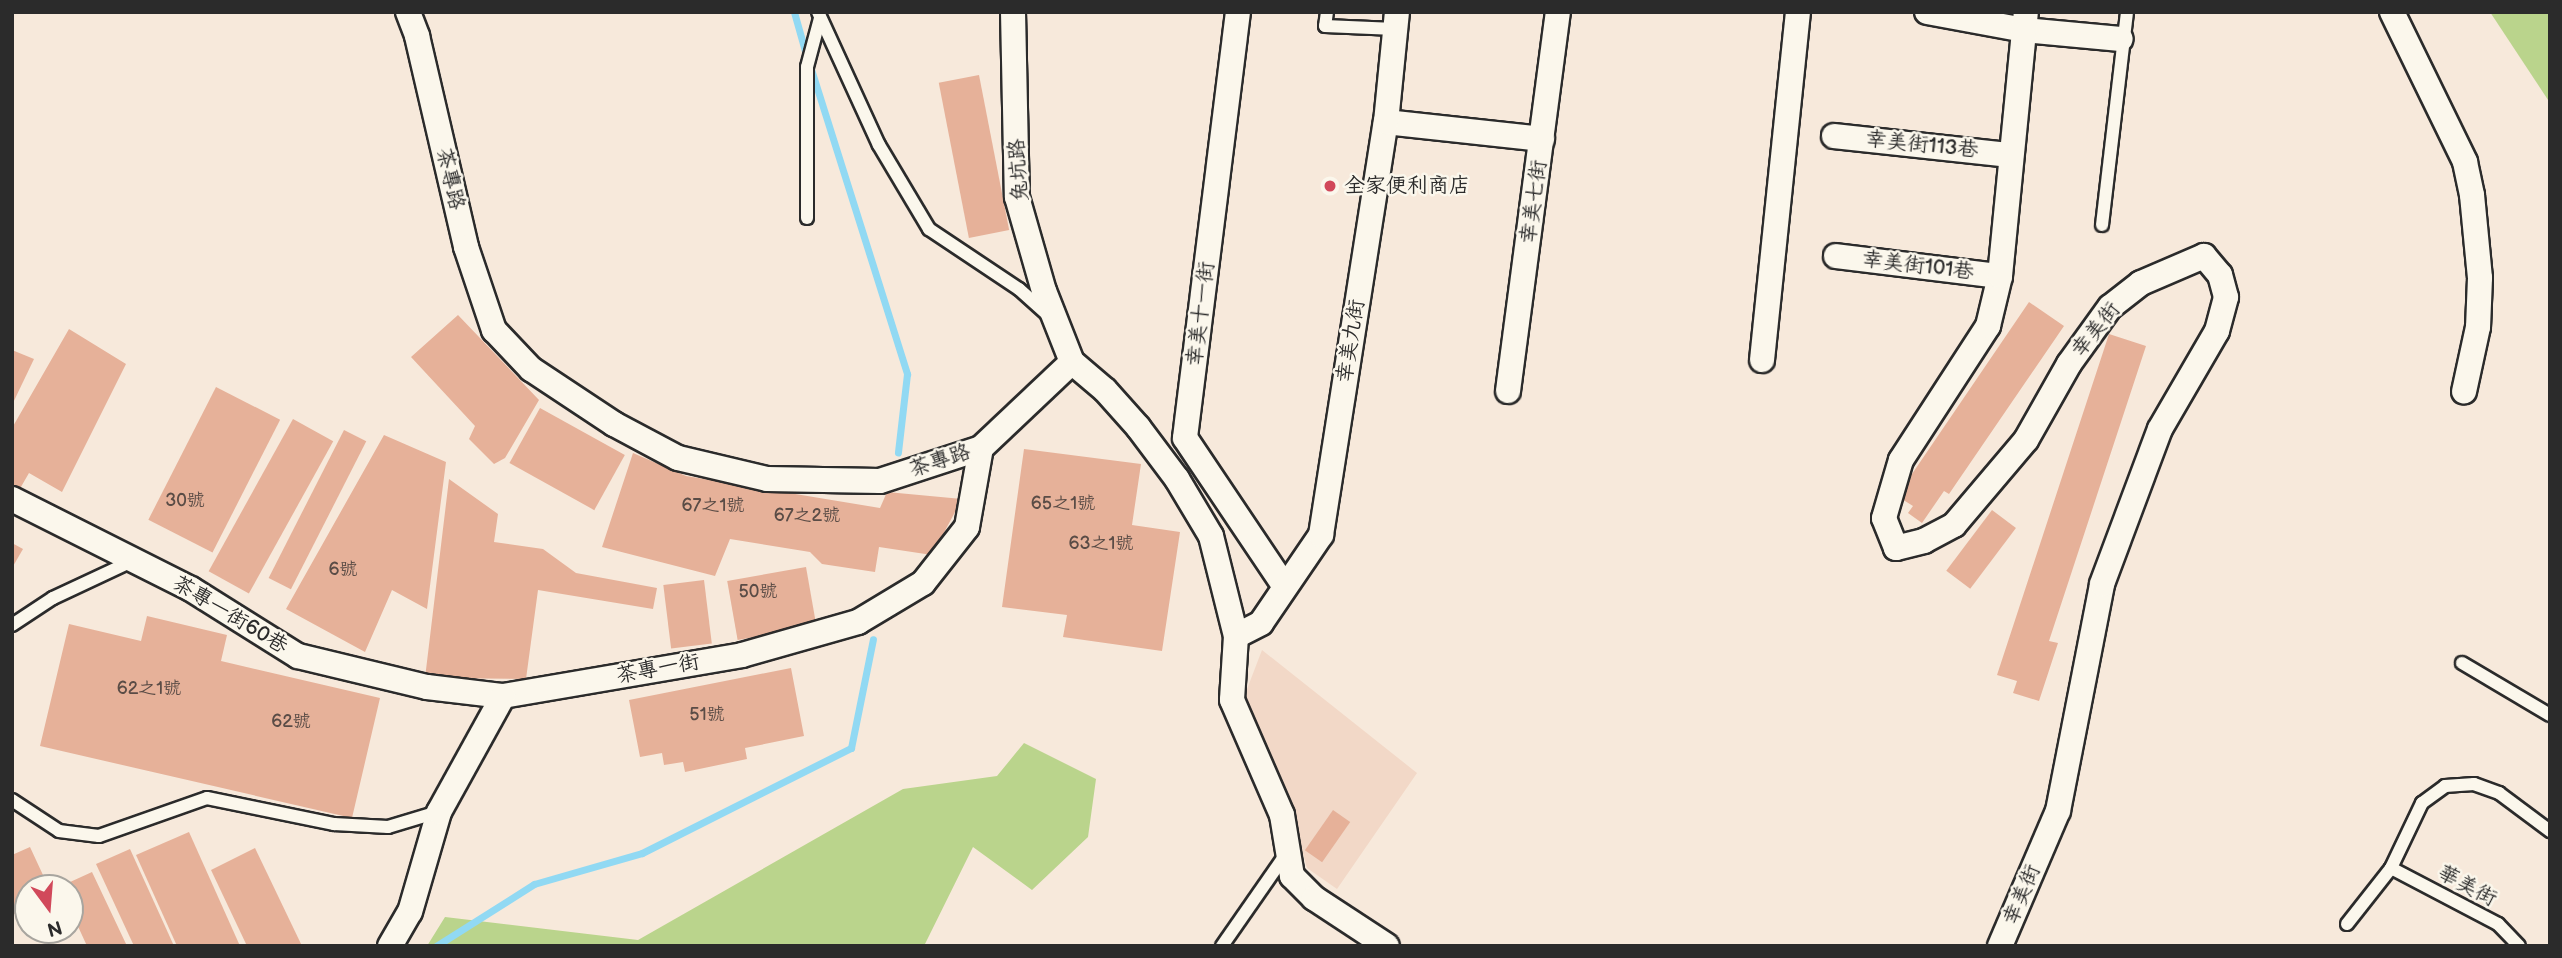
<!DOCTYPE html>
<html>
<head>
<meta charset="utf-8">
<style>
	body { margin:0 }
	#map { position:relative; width:2562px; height:958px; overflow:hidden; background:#f7e9db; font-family:"Balsamiq Sans","LXGW WenKai TC",sans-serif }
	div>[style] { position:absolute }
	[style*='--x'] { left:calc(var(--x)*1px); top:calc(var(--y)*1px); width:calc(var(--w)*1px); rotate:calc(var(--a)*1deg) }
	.built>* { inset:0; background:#f2d8c7 }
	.green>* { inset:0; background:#bad48c }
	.stream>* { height:7px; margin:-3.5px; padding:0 3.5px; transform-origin:3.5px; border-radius:3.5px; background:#91d9f3 }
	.building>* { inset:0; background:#e6b199; transform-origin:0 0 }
	.roads { filter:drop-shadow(2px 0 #2b2b2b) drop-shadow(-2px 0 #2b2b2b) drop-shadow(0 2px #2b2b2b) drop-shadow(0 -2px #2b2b2b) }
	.lane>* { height:12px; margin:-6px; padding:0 6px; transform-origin:6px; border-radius:6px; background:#fbf7ec }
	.street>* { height:24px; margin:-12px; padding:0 12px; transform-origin:12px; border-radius:12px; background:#fbf7ec }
	.dots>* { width:19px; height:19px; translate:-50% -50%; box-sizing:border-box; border:4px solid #fbf7ec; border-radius:50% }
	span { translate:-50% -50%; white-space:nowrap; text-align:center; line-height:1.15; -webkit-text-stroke:5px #fbf7ec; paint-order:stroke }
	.number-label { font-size:18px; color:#5a4c46 }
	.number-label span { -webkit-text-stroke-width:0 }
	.street-label { font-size:21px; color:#2b2b2b }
	.poi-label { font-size:21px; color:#2b2b2b }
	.left { translate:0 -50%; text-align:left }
	.frame { position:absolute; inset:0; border:14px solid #2b2b2b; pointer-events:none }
	.north { position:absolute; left:14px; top:874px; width:70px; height:70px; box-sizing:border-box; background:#fbf7ec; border:2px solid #a8a59f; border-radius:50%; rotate:164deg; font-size:19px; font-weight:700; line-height:28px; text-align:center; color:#2b2b2b }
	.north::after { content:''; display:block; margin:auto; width:24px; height:32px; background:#d1495b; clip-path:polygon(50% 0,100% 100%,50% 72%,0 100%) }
</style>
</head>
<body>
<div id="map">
	<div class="built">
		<i style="clip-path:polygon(1262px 650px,1417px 773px,1337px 889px,1307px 868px,1291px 811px,1244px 697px)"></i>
	</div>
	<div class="green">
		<i style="clip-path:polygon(2490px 12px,2550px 12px,2550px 103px)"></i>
		<i style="clip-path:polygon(1024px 743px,1096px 779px,1088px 837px,1032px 890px,973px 847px,924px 946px,427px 946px,445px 917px,638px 940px,903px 789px,997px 776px)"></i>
	</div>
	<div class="stream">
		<i style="--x:794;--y:12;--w:48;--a:74.2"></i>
		<i style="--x:811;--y:69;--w:320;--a:72.5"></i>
		<i style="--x:907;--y:374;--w:79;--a:96.6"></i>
		<i style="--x:436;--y:946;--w:116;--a:-32.3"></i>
		<i style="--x:534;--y:884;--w:112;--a:-16"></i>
		<i style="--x:642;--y:853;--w:234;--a:-26.7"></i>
		<i style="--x:851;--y:748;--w:111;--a:-78.6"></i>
	</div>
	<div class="building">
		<i style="left:979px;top:75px;width:158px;height:41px;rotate:79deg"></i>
		<i style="clip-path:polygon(2029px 302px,2064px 326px,1949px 494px,1944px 491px,1922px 523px,1908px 513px,1913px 506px,1897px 496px)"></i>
		<i style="clip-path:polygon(458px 315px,539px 400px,505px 458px,494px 464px,469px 439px,475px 426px,411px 357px)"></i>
		<i style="clip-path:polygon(69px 329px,126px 364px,62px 492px,29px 473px,18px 492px,12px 489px,12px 428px)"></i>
		<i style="clip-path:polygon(2109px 334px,2146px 346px,2049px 641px,2058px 643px,2039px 701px,2013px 693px,2017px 681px,1997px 675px)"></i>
		<i style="clip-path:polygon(12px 350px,34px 359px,12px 405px)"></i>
		<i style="left:216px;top:387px;width:72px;height:149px;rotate:27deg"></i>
		<i style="left:540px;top:408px;width:97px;height:63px;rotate:29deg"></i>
		<i style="left:293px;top:419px;width:46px;height:174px;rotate:29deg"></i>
		<i style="left:344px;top:430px;width:25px;height:166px;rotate:27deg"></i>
		<i style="clip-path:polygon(384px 435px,446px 462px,427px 609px,392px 590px,365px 652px,286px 609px)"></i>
		<i style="clip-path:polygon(1024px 449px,1141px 464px,1132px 525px,1180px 532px,1162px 651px,1063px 637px,1067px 615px,1002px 607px)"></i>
		<i style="clip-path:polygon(633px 453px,686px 476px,880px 508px,887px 492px,962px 499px,932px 555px,879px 547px,875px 572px,822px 564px,810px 552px,730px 539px,715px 576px,602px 547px)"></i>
		<i style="clip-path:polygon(449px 479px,498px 514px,494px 542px,543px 549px,576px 573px,657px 588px,653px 609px,538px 590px,526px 679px,425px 678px)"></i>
		<i style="left:1992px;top:510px;width:30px;height:76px;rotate:37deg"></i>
		<i style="clip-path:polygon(12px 543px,23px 549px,12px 568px)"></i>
		<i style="left:806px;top:567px;width:60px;height:80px;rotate:80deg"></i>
		<i style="left:704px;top:580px;width:64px;height:41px;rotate:83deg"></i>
		<i style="clip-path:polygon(147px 616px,227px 635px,221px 661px,380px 698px,352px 818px,40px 746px,69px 624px,141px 641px)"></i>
		<i style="clip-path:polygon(791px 668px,804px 736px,745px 748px,747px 759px,685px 772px,683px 762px,664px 765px,662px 753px,640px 757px,629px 700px)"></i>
		<i style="left:1333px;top:810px;width:21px;height:49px;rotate:35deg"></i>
		<i style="clip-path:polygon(189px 832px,240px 946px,177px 946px,136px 855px)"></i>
		<i style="clip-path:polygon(30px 847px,49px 888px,28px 888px,28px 908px,12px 915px,12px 855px)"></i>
		<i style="clip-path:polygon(255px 848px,302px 946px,247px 946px,211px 870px)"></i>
		<i style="clip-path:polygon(130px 849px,174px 946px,134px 946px,96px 864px)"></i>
		<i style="clip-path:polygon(92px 872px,127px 946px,87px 946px,70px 909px,70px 888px,57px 888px)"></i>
	</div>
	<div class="roads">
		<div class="lane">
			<i style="--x:818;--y:12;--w:146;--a:65.4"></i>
			<i style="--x:879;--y:145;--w:98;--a:59.2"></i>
			<i style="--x:929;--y:229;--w:108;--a:33.7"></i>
			<i style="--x:1019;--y:289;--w:39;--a:42"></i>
			<i style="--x:1327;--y:12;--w:14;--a:98"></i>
			<i style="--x:1325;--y:26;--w:70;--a:2.5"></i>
			<i style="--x:807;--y:218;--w:151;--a:-90"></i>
			<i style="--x:807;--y:67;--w:51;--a:-75.1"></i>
			<i style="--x:2102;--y:225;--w:214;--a:-83.3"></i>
			<i style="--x:12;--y:625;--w:49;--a:-33.4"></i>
			<i style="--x:53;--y:598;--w:87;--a:-25.1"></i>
			<i style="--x:2462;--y:663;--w:102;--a:30.6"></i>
			<i style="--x:12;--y:800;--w:56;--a:33.4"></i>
			<i style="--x:59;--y:831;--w:40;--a:7.1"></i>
			<i style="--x:99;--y:836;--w:114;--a:-19.4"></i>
			<i style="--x:207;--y:798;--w:130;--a:11.6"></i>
			<i style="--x:334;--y:824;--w:54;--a:3.2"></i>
			<i style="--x:388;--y:827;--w:52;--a:-16.7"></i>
			<i style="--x:2391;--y:868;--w:121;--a:27.6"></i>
			<i style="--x:2498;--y:924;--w:30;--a:46"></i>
			<i style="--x:2347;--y:924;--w:71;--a:-51.8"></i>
			<i style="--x:2391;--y:868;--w:72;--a:-64.5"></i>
			<i style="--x:2422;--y:803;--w:29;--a:-36"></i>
			<i style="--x:2445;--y:786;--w:29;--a:-4"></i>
			<i style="--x:2474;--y:784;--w:27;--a:20"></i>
			<i style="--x:2499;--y:793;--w:64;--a:36.7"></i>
			<i style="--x:1222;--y:946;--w:112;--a:-55.2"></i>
		</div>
		<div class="street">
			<i style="--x:408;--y:12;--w:26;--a:69"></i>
			<i style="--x:417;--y:36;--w:217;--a:76.9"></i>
			<i style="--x:466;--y:247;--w:88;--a:71.4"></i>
			<i style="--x:494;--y:330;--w:54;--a:46.5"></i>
			<i style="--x:531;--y:369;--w:100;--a:33.5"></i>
			<i style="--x:614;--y:424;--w:72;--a:28"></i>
			<i style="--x:678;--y:458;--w:91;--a:13.3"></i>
			<i style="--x:767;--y:479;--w:113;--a:1"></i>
			<i style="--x:880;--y:481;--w:106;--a:-18.1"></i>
			<i style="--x:981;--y:448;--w:125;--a:-43.4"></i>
			<i style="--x:1013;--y:12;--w:185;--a:88.8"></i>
			<i style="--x:1017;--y:197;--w:98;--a:74"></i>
			<i style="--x:1044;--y:291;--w:76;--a:68.5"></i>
			<i style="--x:1072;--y:362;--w:43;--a:40.3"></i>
			<i style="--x:1105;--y:390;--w:50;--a:48.3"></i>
			<i style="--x:1138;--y:427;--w:65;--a:53.1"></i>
			<i style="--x:1177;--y:479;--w:66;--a:59.2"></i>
			<i style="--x:1211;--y:536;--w:103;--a:76"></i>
			<i style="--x:1236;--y:636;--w:64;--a:93.6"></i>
			<i style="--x:1232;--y:700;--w:125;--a:66.5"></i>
			<i style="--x:1282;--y:815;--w:62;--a:80.7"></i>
			<i style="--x:1292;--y:876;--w:31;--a:45"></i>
			<i style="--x:1314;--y:898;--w:87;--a:33.3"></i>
			<i style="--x:1238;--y:12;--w:429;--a:97.1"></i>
			<i style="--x:1185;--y:438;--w:179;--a:56.1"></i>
			<i style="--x:1927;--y:12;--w:99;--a:10.5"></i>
			<i style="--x:2024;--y:30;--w:97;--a:5.3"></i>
			<i style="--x:2392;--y:12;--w:167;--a:64"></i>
			<i style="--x:2465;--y:162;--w:34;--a:78"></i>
			<i style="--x:2472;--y:195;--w:83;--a:84.5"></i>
			<i style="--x:2480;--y:278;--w:49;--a:92.3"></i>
			<i style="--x:2478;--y:327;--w:66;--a:102.2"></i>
			<i style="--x:1386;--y:122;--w:157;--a:6.2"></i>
			<i style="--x:1834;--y:136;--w:177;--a:6.2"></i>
			<i style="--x:1836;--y:256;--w:165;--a:7"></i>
			<i style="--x:1762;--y:360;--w:350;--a:-84.1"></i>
			<i style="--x:1508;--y:391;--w:382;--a:-82.5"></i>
			<i style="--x:12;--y:499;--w:200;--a:26.7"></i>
			<i style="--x:191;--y:589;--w:126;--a:32.1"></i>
			<i style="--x:298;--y:656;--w:133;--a:13.5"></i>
			<i style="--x:427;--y:687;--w:77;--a:6.8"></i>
			<i style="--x:503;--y:696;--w:242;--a:-9.7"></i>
			<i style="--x:742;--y:655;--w:121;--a:-15.9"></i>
			<i style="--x:858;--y:622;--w:76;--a:-31"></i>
			<i style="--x:923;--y:583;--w:71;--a:-51.8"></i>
			<i style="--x:967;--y:527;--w:80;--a:-80"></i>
			<i style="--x:1236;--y:636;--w:28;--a:-27"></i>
			<i style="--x:1261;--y:623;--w:107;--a:-55.7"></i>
			<i style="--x:1321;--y:535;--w:418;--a:-81.1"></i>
			<i style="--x:1386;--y:122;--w:111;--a:-84.3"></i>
			<i style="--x:390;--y:946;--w:39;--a:-60"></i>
			<i style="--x:410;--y:912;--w:104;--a:-73.8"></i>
			<i style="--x:439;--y:812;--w:132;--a:-61.1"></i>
			<i style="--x:2000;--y:946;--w:147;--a:-66.8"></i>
			<i style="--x:2058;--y:811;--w:231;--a:-79"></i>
			<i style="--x:2102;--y:584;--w:165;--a:-69.5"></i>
			<i style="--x:2160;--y:429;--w:113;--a:-59.8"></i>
			<i style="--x:2217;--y:331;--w:35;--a:-75"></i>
			<i style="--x:2226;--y:297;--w:23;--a:-105"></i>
			<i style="--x:2220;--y:275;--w:25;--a:-130"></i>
			<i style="--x:2204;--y:256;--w:69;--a:156.8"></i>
			<i style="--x:2141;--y:283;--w:39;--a:142"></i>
			<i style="--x:2110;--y:307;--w:70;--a:125.7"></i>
			<i style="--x:2069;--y:364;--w:87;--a:119.5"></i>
			<i style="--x:2026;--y:440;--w:111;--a:130.3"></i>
			<i style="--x:1954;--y:525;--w:34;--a:152"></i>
			<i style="--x:1924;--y:541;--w:29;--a:166"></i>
			<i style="--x:1896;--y:548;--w:32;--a:-112"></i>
			<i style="--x:1884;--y:518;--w:60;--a:-73.7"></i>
			<i style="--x:1901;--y:460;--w:160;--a:-57"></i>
			<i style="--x:1988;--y:326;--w:51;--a:-76.5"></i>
			<i style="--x:2000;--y:276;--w:265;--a:-84.4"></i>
		</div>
	</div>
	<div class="dots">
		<i style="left:1330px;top:186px;background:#d1495b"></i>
	</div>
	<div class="number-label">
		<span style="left:185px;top:501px">30號</span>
		<span style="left:1063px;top:504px">65之1號</span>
		<span style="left:713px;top:506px">67之1號</span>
		<span style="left:807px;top:516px">67之2號</span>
		<span style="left:1101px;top:544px">63之1號</span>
		<span style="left:343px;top:570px">6號</span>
		<span style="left:758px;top:592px">50號</span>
		<span style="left:149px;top:689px">62之1號</span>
		<span style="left:707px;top:715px">51號</span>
		<span style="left:291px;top:722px">62號</span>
	</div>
	<div class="street-label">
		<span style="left:1922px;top:145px;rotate:6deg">幸美街113巷</span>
		<span style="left:1019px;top:170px;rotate:-94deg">兔坑路</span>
		<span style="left:450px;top:179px;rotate:77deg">茶專路</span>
		<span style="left:1534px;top:202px;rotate:-82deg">幸美七街</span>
		<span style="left:1918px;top:266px;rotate:7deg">幸美街101巷</span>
		<span style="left:1201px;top:314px;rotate:-83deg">幸美十一街</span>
		<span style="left:2096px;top:330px;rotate:-51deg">幸美街</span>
		<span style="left:1351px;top:341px;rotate:-81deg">幸美九街</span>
		<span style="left:940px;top:461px;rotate:-18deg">茶專路</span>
		<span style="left:230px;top:615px;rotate:31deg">茶專一街60巷</span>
		<span style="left:658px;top:669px;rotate:-10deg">茶專一街</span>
		<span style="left:2467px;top:886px;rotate:28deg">華美街</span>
		<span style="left:2022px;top:895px;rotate:-67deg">幸美街</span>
	</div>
	<div class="poi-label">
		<span class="left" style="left:1344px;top:186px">全家便利商店</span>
	</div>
	<div class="frame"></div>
	<div class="north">N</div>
</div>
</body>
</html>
